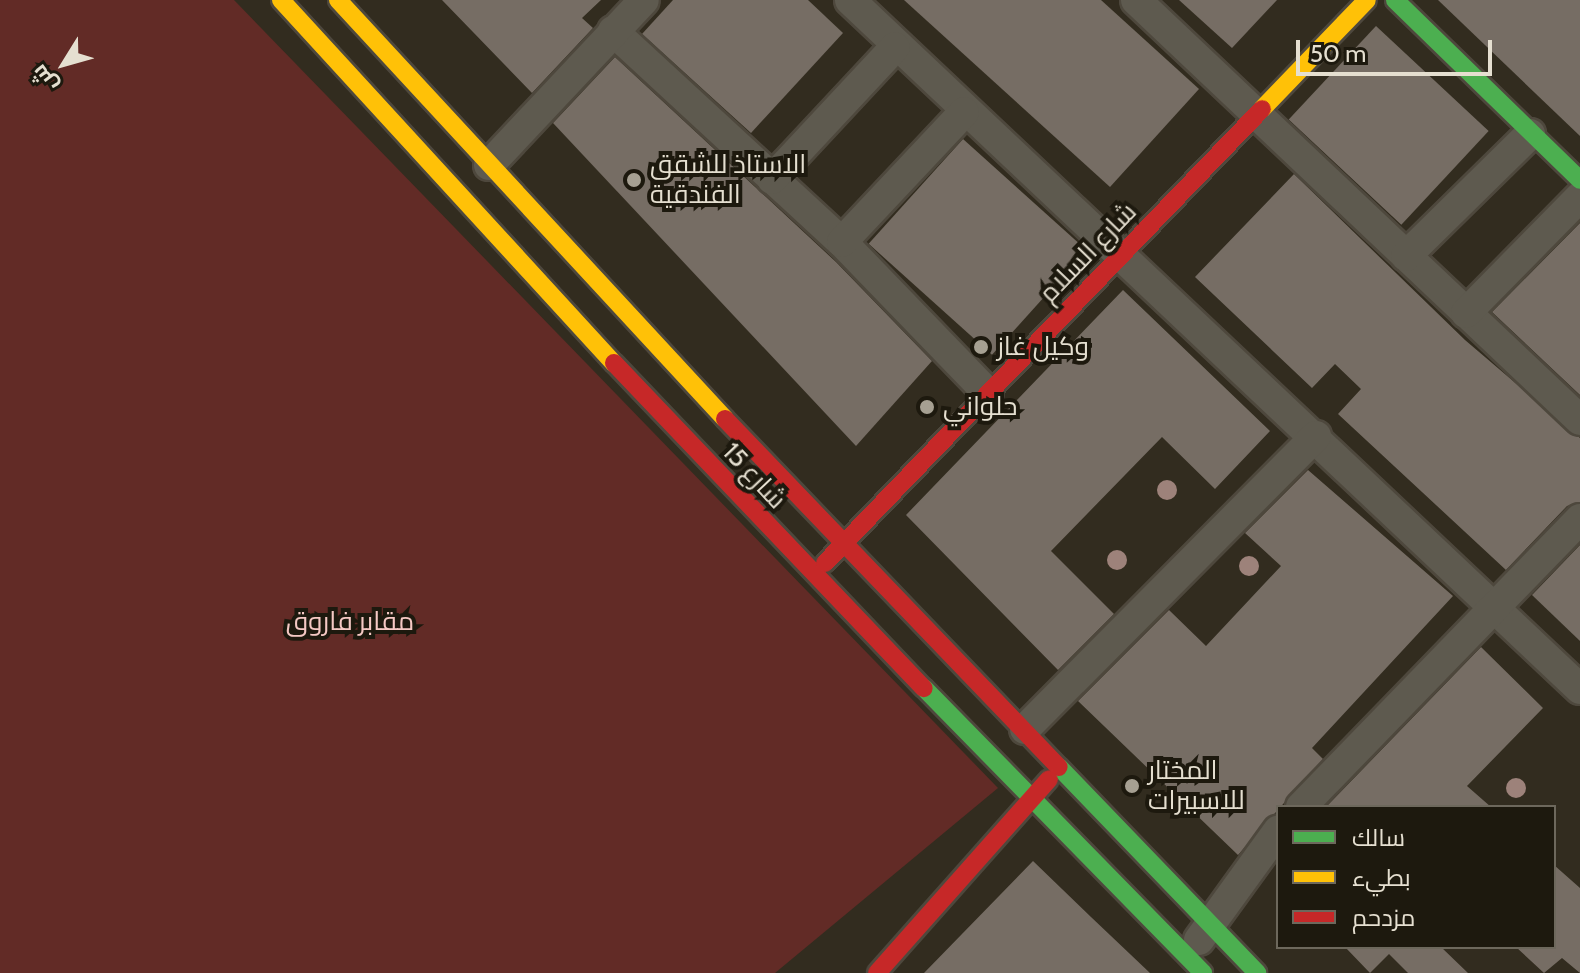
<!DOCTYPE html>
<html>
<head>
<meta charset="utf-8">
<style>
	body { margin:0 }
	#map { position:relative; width:1580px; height:973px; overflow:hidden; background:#322c1f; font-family:Cabin,Cairo,sans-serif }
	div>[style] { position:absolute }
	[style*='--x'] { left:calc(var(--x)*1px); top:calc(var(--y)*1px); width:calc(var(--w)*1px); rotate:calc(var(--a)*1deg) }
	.green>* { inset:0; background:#622b26 }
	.building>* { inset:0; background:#766d64; transform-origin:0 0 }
	.roads { filter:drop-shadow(2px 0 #4e483d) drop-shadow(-2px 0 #4e483d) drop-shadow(0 2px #4e483d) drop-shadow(0 -2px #4e483d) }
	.street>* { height:30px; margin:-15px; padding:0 15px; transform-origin:15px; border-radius:15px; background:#5e5a4f }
	.fast>* { height:18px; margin:-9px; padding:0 9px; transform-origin:9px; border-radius:9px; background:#4caf50 }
	.slow>* { height:18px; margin:-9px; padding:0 9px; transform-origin:9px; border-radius:9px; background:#ffc107 }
	.jam>* { height:18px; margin:-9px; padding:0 9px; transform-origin:9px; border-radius:9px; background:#c62828 }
	.trees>* { width:20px; height:20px; margin:-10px; border-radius:50%; background:#9d827a }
	.dots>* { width:22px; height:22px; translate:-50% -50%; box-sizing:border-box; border:4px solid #1d190e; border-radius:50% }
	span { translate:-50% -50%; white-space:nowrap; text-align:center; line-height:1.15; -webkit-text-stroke:8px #1d190e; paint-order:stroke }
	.poi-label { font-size:26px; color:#e5dfd0 }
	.left { translate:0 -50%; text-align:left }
	.street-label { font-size:26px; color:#e5dfd0 }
	.park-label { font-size:26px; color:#f5c9c4 }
	.legend { position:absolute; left:1276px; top:805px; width:280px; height:144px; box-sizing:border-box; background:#1d190e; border:2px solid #6d685c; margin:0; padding:10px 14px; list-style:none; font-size:24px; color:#e5dfd0 }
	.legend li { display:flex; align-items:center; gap:16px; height:40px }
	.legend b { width:40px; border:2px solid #6d685c }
	.north { position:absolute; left:24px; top:24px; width:80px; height:80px; -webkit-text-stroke:6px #1d190e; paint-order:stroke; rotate:233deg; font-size:22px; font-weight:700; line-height:32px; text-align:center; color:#e5dfd0 }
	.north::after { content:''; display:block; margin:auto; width:28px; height:36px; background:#e5dfd0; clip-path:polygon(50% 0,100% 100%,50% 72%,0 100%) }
	.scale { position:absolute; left:1296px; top:40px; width:196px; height:36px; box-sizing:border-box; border:4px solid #e5dfd0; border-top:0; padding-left:10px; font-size:24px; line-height:28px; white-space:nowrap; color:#e5dfd0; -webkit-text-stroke:6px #1d190e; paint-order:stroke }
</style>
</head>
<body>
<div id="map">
	<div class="green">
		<i style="clip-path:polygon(0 0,234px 0,998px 788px,775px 973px,0 973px)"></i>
	</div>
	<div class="building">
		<i style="clip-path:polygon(442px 0,601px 0,582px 18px,593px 28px,532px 93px)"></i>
		<i style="clip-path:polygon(673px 0,808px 0,843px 33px,751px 133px,642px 34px)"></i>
		<i style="clip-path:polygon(904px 0,1101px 0,1199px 89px,1110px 187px)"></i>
		<i style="clip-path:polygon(1179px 0,1277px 0,1232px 48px)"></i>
		<i style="clip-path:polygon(1438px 0,1580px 0,1580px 136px,1486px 46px)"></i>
		<i style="left:1376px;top:26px;width:154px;height:128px;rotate:43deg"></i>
		<i style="clip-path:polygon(615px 57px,836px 262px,932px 361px,856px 446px,553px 123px)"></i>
		<i style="left:963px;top:139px;width:166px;height:141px;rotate:42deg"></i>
		<i style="clip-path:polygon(1294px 174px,1465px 340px,1580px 438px,1580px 502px,1567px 506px,1506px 570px,1338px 414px,1361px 389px,1335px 364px,1312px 388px,1195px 277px)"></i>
		<i style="clip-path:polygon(1580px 223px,1580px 395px,1492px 312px)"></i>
		<i style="clip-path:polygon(1123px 290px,1270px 431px,1215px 489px,1162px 437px,1051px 551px,1114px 614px,1058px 670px,906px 515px)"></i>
		<i style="clip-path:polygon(1308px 470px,1453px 596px,1312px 748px,1323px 759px,1238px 855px,1078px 701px,1169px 610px,1206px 646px,1281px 566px,1245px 533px)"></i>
		<i style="clip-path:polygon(1580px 545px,1580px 641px,1532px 595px)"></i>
		<i style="clip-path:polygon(1481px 647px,1543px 708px,1467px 786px,1491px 807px,1326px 807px)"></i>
		<i style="clip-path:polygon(1033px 861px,1091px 917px,1150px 973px,924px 973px)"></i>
		<i style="clip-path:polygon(1554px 865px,1580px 888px,1580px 973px,1562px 958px,1544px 973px,1516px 947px,1554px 947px)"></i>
		<i style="clip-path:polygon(1345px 947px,1441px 947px,1468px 973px,1408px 973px,1389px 954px,1370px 973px)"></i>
	</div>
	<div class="roads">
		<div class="street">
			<i style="--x:850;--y:0;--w:1004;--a:43.34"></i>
			<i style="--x:1136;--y:0;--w:611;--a:43.41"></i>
			<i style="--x:613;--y:31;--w:311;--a:42.7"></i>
			<i style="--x:842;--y:242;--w:210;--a:46"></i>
			<i style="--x:489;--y:165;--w:226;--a:-46.8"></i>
			<i style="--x:772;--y:179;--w:180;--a:-47"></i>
			<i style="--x:842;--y:242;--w:178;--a:-46.8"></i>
			<i style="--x:1406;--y:256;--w:174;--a:-44.5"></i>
			<i style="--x:1466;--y:313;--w:163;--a:-45.5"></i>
			<i style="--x:1025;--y:729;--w:413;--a:-45.2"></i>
			<i style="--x:1301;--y:807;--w:401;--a:-45.9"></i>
			<i style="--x:1199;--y:940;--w:135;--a:-54.1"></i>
		</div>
		<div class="fast">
			<i style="--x:1395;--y:0;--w:258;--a:44.2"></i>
			<i style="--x:924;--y:688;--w:399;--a:45.6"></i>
			<i style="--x:1059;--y:767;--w:286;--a:46.1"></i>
		</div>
		<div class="slow">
			<i style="--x:281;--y:0;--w:493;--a:47.5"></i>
			<i style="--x:338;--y:0;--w:570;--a:47.27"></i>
			<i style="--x:1262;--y:109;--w:151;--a:-46.1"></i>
		</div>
		<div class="jam">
			<i style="--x:614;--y:363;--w:449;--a:46.4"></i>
			<i style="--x:725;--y:419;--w:482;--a:46.2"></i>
			<i style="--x:825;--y:563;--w:630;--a:-46.09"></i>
			<i style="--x:877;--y:973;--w:259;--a:-48.4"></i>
		</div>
	</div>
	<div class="trees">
		<i style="left:1167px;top:490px"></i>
		<i style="left:1117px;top:560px"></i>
		<i style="left:1249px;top:566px"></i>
		<i style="left:1516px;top:788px"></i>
	</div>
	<div class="dots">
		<i style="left:634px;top:180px;background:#a6a092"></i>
		<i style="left:981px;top:347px;background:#a6a092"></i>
		<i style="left:927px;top:407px;background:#a6a092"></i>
		<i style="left:1132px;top:786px;background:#a6a092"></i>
	</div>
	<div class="poi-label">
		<span class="left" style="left:650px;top:180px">الاستاذ للشقق<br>الفندقية</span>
		<span class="left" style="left:997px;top:347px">وكيل غاز</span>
		<span class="left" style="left:943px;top:407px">حلواني</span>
		<span class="left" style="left:1148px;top:786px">المختار<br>للاسبيرات</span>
	</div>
	<div class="street-label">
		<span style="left:1088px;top:253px;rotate:-46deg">شارع السلام</span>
		<span style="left:754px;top:476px;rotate:47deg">شارع 15</span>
	</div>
	<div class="park-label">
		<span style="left:350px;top:622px">مقابر فاروق</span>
	</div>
	<ul class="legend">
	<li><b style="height:10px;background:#4caf50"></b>سالك</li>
	<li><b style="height:10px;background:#ffc107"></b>بطيء</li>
	<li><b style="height:10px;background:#c62828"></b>مزدحم</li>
	</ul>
	<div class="north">ش</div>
	<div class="scale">50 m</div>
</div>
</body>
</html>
